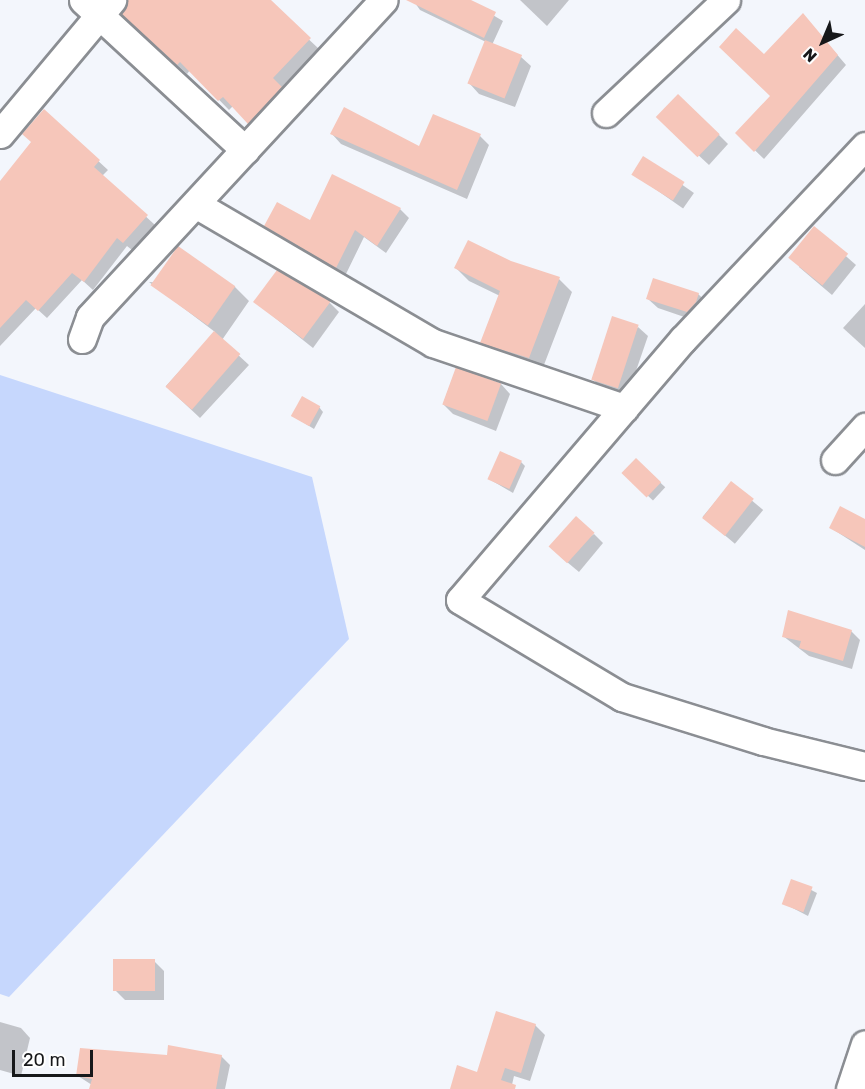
<!DOCTYPE html>
<html>
<head>
<meta charset="utf-8">
<style>
	body { margin:0 }
	#map { position:relative; width:865px; height:1089px; overflow:hidden; background:#f3f6fc; font-family:Rubik,sans-serif }
	div>[style] { position:absolute }
	[style*='--x'] { left:calc(var(--x)*1px); top:calc(var(--y)*1px); width:calc(var(--w)*1px); rotate:calc(var(--a)*1deg) }
	.green>* { inset:0; background:#c6d7fd }
	.shadow>* { inset:0; background:#0003; transform-origin:0 0 }
	.building>* { inset:0; background:#f6c6ba; transform-origin:0 0 }
	.roads { filter:drop-shadow(2px 0 #8b8e93) drop-shadow(-2px 0 #8b8e93) drop-shadow(0 2px #8b8e93) drop-shadow(0 -2px #8b8e93) }
	.minor>* { height:27px; margin:-13.5px; padding:0 13.5px; transform-origin:13.5px; border-radius:13.5px; background:#fff }
	span { translate:-50% -50%; white-space:nowrap; text-align:center; line-height:1.15; -webkit-text-stroke:4.5px #fff; paint-order:stroke }
	.north { position:absolute; left:793px; top:12px; width:60px; height:60px; -webkit-text-stroke:4px #fff; paint-order:stroke; rotate:224deg; font-size:16px; font-weight:700; line-height:24px; text-align:center; color:#17181a }
	.north::after { content:''; display:block; margin:auto; width:21px; height:27px; background:#17181a; clip-path:polygon(50% 0,100% 100%,50% 72%,0 100%) }
	.scale { position:absolute; left:12px; top:1050px; width:81px; height:27px; box-sizing:border-box; border:3px solid #17181a; border-top:0; padding-left:8px; font-size:18px; line-height:21px; white-space:nowrap; color:#17181a; -webkit-text-stroke:4px #fff; paint-order:stroke }
</style>
</head>
<body>
<div id="map">
	<div class="green">
		<i style="clip-path:polygon(0 375px,312px 477px,349px 639px,9px 997px,0 994px)"></i>
	</div>
	<div class="shadow">
		<i style="clip-path:polygon(127px 0,267px 0,319px 49px,281px 88px,290px 97px,258px 132px,233px 106px,229px 110px,190px 70px,187px 74px,132px 23px)"></i>
		<i style="clip-path:polygon(413px 0,467px 0,503px 21px,492px 45px,521px 57px,531px 66px,515px 107px,479px 94px,470px 84px,486px 42px,420px 10px)"></i>
		<i style="clip-path:polygon(520px 0,569px 0,547px 26px)"></i>
		<i style="clip-path:polygon(811px 24px,846px 65px,764px 159px,737px 133px,772px 96px,764px 57px)"></i>
		<i style="clip-path:polygon(44px 111px,108px 170px,102px 176px,155px 225px,132px 250px,127px 246px,93px 290px,82px 280px,47px 318px,36px 308px,0 346px,0 183px,33px 143px)"></i>
		<i style="clip-path:polygon(668px 127px,719px 135px,728px 144px,709px 165px)"></i>
		<i style="clip-path:polygon(332px 134px,420px 148px,480px 136px,489px 145px,467px 199px,341px 144px)"></i>
		<i style="left:644px;top:158px;width:61px;height:19px;rotate:35deg"></i>
		<i style="clip-path:polygon(400px 209px,409px 218px,386px 253px,364px 237px,345px 276px,266px 226px)"></i>
		<i style="clip-path:polygon(814px 228px,856px 265px,832px 295px,799px 267px)"></i>
		<i style="clip-path:polygon(511px 263px,559px 279px,572px 292px,542px 370px,495px 355px,482px 342px,500px 296px,469px 281px,456px 268px)"></i>
		<i style="clip-path:polygon(149px 282px,235px 287px,249px 301px,222px 340px,249px 365px,200px 418px,166px 386px,215px 332px)"></i>
		<i style="clip-path:polygon(698px 294px,708px 303px,696px 321px,658px 308px,648px 299px)"></i>
		<i style="clip-path:polygon(255px 302px,330px 303px,339px 312px,313px 348px)"></i>
		<i style="clip-path:polygon(865px 304px,865px 348px,843px 328px)"></i>
		<i style="clip-path:polygon(638px 327px,648px 336px,627px 397px,601px 388px,592px 378px)"></i>
		<i style="clip-path:polygon(456px 369px,501px 384px,510px 394px,496px 431px,453px 414px,443px 404px)"></i>
		<i style="clip-path:polygon(319px 407px,323px 412px,314px 429px,293px 416px)"></i>
		<i style="left:636px;top:460px;width:40px;height:18px;rotate:43deg"></i>
		<i style="clip-path:polygon(521px 462px,525px 466px,513px 493px,489px 479px)"></i>
		<i style="left:731px;top:483px;width:42px;height:44px;rotate:40deg"></i>
		<i style="clip-path:polygon(865px 520px,865px 550px,831px 528px)"></i>
		<i style="clip-path:polygon(594px 534px,603px 543px,579px 572px,561px 557px)"></i>
		<i style="clip-path:polygon(851px 631px,860px 640px,852px 669px,809px 656px,783px 636px)"></i>
		<i style="clip-path:polygon(792px 880px,817px 893px,808px 916px,783px 903px)"></i>
		<i style="clip-path:polygon(154px 961px,164px 971px,164px 1000px,125px 1000px,115px 990px)"></i>
		<i style="clip-path:polygon(0 1022px,21px 1028px,30px 1038px,21px 1076px,0 1070px)"></i>
		<i style="clip-path:polygon(535px 1025px,545px 1035px,530px 1081px,514px 1076px,511px 1089px,451px 1089px,478px 1074px)"></i>
		<i style="clip-path:polygon(168px 1056px,221px 1056px,230px 1065px,225px 1089px,91px 1089px,92px 1085px,78px 1076px)"></i>
	</div>
	<div class="building">
		<i style="clip-path:polygon(127px 0,271px 0,311px 38px,273px 78px,282px 87px,248px 124px,223px 97px,218px 101px,180px 62px,177px 65px,121px 14px)"></i>
		<i style="clip-path:polygon(406px 0,471px 0,496px 12px,484px 38px)"></i>
		<i style="clip-path:polygon(803px 13px,838px 55px,754px 152px,735px 133px,770px 96px,719px 47px,736px 28px,764px 54px)"></i>
		<i style="left:485px;top:40px;width:40px;height:47px;rotate:22deg"></i>
		<i style="left:678px;top:94px;width:58px;height:32px;rotate:44deg"></i>
		<i style="clip-path:polygon(344px 107px,419px 146px,433px 114px,481px 134px,457px 190px,330px 134px)"></i>
		<i style="clip-path:polygon(44px 109px,100px 160px,94px 167px,148px 215px,123px 243px,117px 238px,84px 282px,72px 273px,38px 311px,26px 300px,0 328px,0 181px,31px 142px,22px 134px)"></i>
		<i style="left:643px;top:156px;width:49px;height:22px;rotate:32deg"></i>
		<i style="clip-path:polygon(332px 174px,401px 208px,377px 246px,355px 230px,336px 268px,264px 226px,277px 202px,310px 220px)"></i>
		<i style="left:814px;top:226px;width:44px;height:41px;rotate:39deg"></i>
		<i style="clip-path:polygon(468px 240px,511px 261px,560px 277px,529px 358px,480px 343px,500px 291px,454px 268px)"></i>
		<i style="left:178px;top:246px;width:70px;height:48px;rotate:35deg"></i>
		<i style="clip-path:polygon(277px 270px,331px 301px,303px 339px,253px 302px)"></i>
		<i style="clip-path:polygon(653px 278px,699px 293px,696px 302px,687px 312px,646px 299px)"></i>
		<i style="left:612px;top:316px;width:28px;height:67px;rotate:18deg"></i>
		<i style="left:214px;top:331px;width:35px;height:74px;rotate:41deg"></i>
		<i style="left:456px;top:367px;width:48px;height:40px;rotate:20deg"></i>
		<i style="left:302px;top:396px;width:21px;height:23px;rotate:29deg"></i>
		<i style="left:500px;top:451px;width:24px;height:31px;rotate:24deg"></i>
		<i style="left:636px;top:458px;width:35px;height:21px;rotate:44deg"></i>
		<i style="left:731px;top:481px;width:29px;height:47px;rotate:38deg"></i>
		<i style="clip-path:polygon(840px 506px,865px 519px,865px 547px,829px 528px)"></i>
		<i style="left:576px;top:516px;width:25px;height:41px;rotate:42deg"></i>
		<i style="clip-path:polygon(788px 610px,852px 630px,843px 661px,799px 648px,801px 641px,782px 637px)"></i>
		<i style="left:791px;top:879px;width:23px;height:27px;rotate:20deg"></i>
		<i style="left:155px;top:959px;width:32px;height:42px;rotate:90deg"></i>
		<i style="clip-path:polygon(496px 1011px,536px 1024px,521px 1073px,505px 1068px,501px 1080px,516px 1085px,515px 1089px,450px 1089px,457px 1065px,477px 1072px)"></i>
		<i style="clip-path:polygon(168px 1045px,222px 1055px,216px 1089px,89px 1089px,92px 1079px,76px 1076px,80px 1048px,167px 1055px)"></i>
	</div>
	<div class="roads">
		<div class="minor">
			<i style="--x:83;--y:0;--w:221;--a:42.8"></i>
			<i style="--x:606;--y:113;--w:165;--a:-43.3"></i>
			<i style="--x:0;--y:134;--w:175;--a:-50.1"></i>
			<i style="--x:865;--y:146;--w:265;--a:133.3"></i>
			<i style="--x:683;--y:339;--w:343;--a:130.5"></i>
			<i style="--x:460;--y:600;--w:189;--a:30.9"></i>
			<i style="--x:622;--y:697;--w:148;--a:17.3"></i>
			<i style="--x:763;--y:741;--w:105;--a:13.8"></i>
			<i style="--x:197;--y:205;--w:273;--a:30.3"></i>
			<i style="--x:433;--y:343;--w:202;--a:18.8"></i>
			<i style="--x:82;--y:339;--w:23;--a:-70"></i>
			<i style="--x:90;--y:317;--w:432;--a:-47.2"></i>
			<i style="--x:835;--y:460;--w:45;--a:-47.7"></i>
			<i style="--x:850;--y:1089;--w:47;--a:-71.6"></i>
		</div>
	</div>
	<div class="north">N</div>
	<div class="scale">20 m</div>
</div>
</body>
</html>
